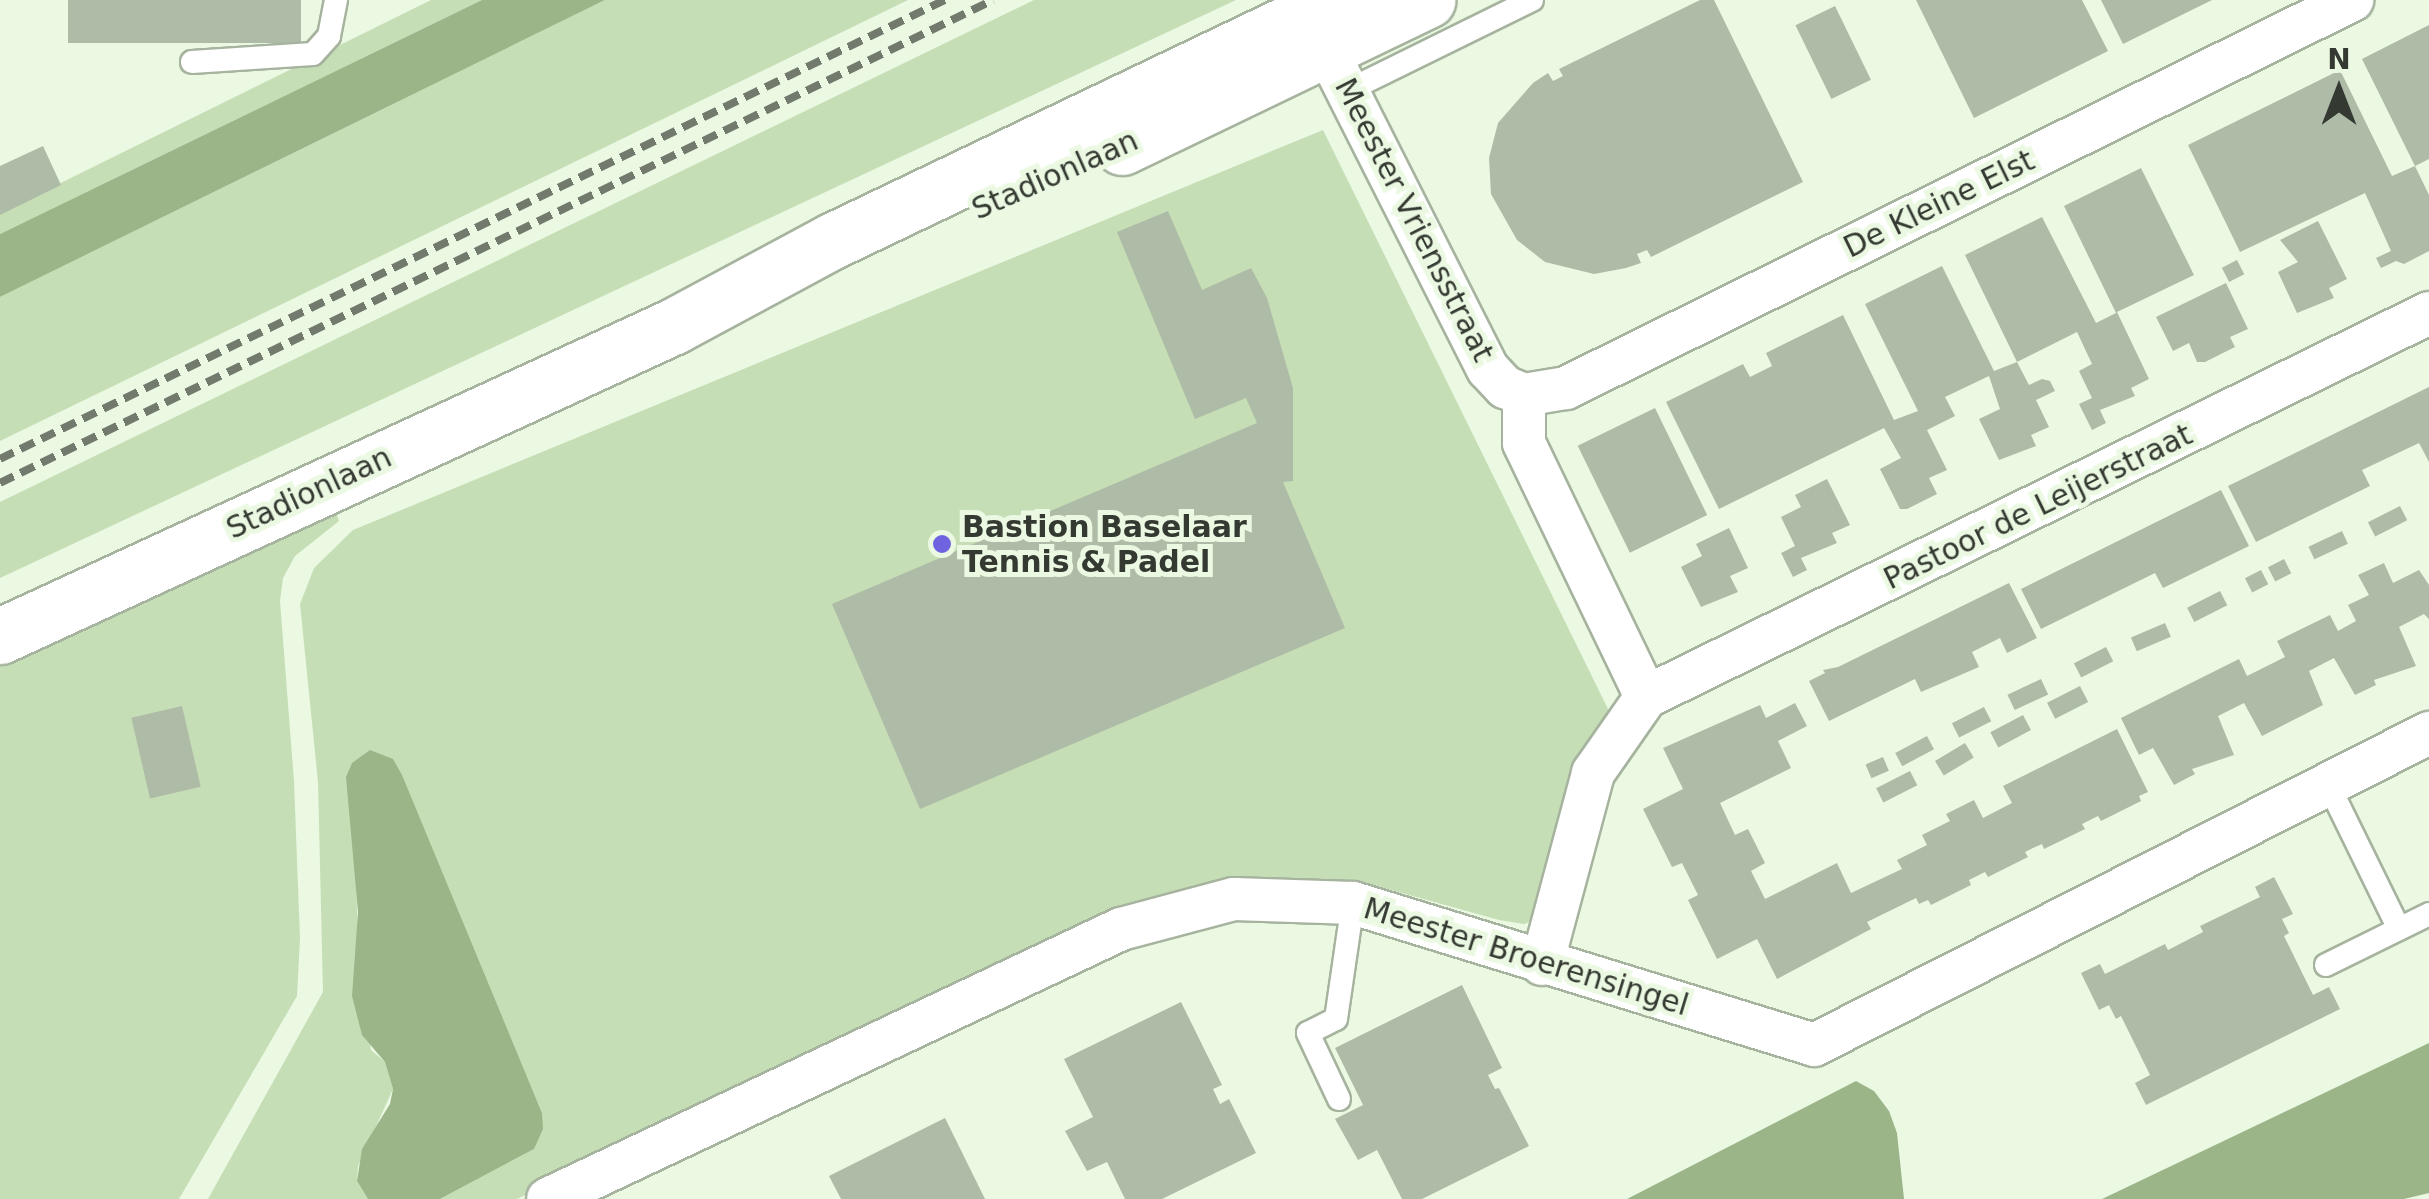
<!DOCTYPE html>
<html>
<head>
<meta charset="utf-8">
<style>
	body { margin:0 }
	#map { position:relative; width:2429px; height:1199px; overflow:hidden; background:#ebf9e3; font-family:"DejaVu Sans",sans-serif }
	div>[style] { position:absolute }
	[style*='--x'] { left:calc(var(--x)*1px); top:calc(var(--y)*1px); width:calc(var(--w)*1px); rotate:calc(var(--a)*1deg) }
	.green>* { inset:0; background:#c6deb6 }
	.water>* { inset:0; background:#9bb589 }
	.building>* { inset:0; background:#aebba6; transform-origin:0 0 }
	.roads { filter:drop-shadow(2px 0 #a6b39e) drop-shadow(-2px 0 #a6b39e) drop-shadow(0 2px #a6b39e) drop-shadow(0 -2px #a6b39e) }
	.service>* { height:22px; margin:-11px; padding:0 11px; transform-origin:11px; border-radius:11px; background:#fff }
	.minor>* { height:42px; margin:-21px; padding:0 21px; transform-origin:21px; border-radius:21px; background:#fff }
	.secondary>* { height:55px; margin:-27.5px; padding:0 27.5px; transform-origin:27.5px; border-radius:27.5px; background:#fff }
	.rail>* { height:8px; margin-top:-4px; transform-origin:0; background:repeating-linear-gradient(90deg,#727a6e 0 15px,transparent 0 23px) }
	.dots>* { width:28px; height:28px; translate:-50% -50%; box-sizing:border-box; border:5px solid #ebf9e3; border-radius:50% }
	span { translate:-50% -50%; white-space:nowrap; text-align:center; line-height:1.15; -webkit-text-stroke:10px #ebf9e3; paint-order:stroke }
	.street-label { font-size:30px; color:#343931 }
	.poi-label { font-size:30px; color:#343931; font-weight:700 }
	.left { translate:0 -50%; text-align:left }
	.north { position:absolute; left:2289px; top:40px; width:100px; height:100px; -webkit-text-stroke:8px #ebf9e3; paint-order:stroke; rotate:0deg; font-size:28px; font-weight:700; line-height:40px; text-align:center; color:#343931 }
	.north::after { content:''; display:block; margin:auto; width:35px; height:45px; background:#343931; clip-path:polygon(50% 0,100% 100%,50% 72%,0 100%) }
</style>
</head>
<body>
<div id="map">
	<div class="green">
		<i style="clip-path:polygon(431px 0,482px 0,0 234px,0 213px)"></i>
		<i style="clip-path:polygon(605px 0,908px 0,0 441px,0 297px)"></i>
		<i style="clip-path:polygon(1034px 0,1236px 0,0 578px,0 502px)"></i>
		<i style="clip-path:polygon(1323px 130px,1611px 715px,1535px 920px,1524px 924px,1499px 920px,1359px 881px,1236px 876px,1120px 905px,517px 1199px,440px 1199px,534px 1149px,542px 1113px,393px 759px,356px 877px,358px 940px,371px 1050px,385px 1062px,393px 1089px,358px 1166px,357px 1181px,368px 1199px,208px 1199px,323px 992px,318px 782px,300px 604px,314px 568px,353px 530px)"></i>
		<i style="clip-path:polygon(336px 512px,339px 521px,295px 556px,283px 578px,280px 601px,294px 781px,300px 938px,297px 996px,179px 1199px,0 1199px,0 666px)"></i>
	</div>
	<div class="water">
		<i style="clip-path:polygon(482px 0,605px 0,0 297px,0 234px)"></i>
		<i style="clip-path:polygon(370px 750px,393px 759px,402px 775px,542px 1113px,543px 1129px,534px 1149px,440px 1199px,368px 1199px,357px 1181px,362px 1149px,390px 1104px,393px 1089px,385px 1062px,362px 1035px,352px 996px,358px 912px,346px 777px,352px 763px)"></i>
		<i style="clip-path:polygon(2429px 1043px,2429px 1193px,2404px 1199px,2102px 1199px)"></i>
		<i style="clip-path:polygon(1856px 1081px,1874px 1091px,1889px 1111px,1897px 1133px,1904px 1199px,1627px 1199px)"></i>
	</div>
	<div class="building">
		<i style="left:68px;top:0;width:233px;height:43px"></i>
		<i style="clip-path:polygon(1700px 0,1714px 0,1803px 182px,1651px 257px,1647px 250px,1637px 254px,1641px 263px,1626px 268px,1594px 274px,1545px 262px,1517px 240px,1491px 194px,1489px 158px,1498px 123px,1533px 83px,1548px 73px,1553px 81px,1563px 76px,1559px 69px)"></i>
		<i style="clip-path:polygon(1916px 0,2082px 0,2108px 51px,1974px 118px)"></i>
		<i style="clip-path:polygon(2101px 0,2212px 0,2123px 44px)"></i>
		<i style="left:1835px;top:6px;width:82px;height:44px;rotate:64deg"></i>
		<i style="clip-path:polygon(2429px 25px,2429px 159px,2415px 166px,2362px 59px)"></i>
		<i style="clip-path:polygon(2340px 70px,2392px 176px,2415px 166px,2429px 195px,2429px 251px,2404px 264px,2396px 261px,2381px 268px,2376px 258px,2391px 251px,2365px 193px,2240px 252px,2188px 145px)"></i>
		<i style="clip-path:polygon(43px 146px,61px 185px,0 215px,0 166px)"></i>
		<i style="clip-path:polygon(2141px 168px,2194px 275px,2117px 312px,2149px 379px,2131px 388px,2135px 396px,2100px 410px,2106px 423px,2092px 430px,2079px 404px,2092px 398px,2079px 371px,2092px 364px,2077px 332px,2017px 362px,1965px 255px,2042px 217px,2096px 323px,2116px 313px,2064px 206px)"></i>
		<i style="clip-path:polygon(1168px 211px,1202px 290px,1251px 268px,1267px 298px,1293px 388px,1293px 481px,1283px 482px,1345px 628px,920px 809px,832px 604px,1257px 423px,1246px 398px,1195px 419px,1117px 232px)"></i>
		<i style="clip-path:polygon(2318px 221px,2347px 279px,2329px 288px,2334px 298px,2297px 313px,2278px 272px,2298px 262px,2280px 240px)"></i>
		<i style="left:2237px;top:260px;width:16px;height:17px;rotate:63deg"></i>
		<i style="clip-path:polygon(1942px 266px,1994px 371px,2017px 362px,2029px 385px,2042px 379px,2050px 381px,2055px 391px,2036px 400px,2049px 427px,2031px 435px,2036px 446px,1999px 460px,1979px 419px,2000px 409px,1989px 376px,1945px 397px,1955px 416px,1927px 430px,1947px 470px,1929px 478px,1937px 494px,1907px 509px,1900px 509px,1880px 469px,1901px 458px,1884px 428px,1719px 509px,1666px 402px,1743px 364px,1750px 377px,1772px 366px,1766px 353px,1843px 315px,1894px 420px,1918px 411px,1865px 304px)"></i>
		<i style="clip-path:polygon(2226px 283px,2248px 329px,2230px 337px,2235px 347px,2205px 362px,2197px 362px,2189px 343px,2173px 351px,2156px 317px)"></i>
		<i style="clip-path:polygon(2429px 387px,2429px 462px,2419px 443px,2362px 470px,2370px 486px,2256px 542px,2228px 486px)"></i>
		<i style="left:1655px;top:408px;width:119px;height:86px;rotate:64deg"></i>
		<i style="clip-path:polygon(1827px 479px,1850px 525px,1832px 533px,1837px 543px,1801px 558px,1807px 570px,1793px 577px,1781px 553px,1795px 546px,1781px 517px,1801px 507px,1795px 495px)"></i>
		<i style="clip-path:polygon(2221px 490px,2249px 546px,2163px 588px,2155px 573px,2041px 629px,2021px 589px)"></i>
		<i style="left:2400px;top:506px;width:16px;height:36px;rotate:63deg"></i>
		<i style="clip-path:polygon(1729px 528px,1748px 568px,1730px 576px,1738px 592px,1701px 607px,1681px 567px,1702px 556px,1696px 544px)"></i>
		<i style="left:2342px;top:531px;width:14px;height:37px;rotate:65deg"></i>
		<i style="left:2284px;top:559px;width:16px;height:18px;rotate:63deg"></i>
		<i style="clip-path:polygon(2384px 563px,2393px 583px,2419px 570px,2429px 585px,2429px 619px,2424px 614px,2399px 627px,2416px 666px,2374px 680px,2376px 685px,2355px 695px,2334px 658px,2309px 671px,2323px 705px,2262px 736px,2244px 703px,2218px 716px,2234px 755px,2192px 769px,2195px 774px,2174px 785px,2153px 748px,2139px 755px,2121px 718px,2239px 659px,2247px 676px,2285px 657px,2277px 641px,2330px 615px,2338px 631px,2356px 621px,2348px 605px,2369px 595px,2358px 575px)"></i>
		<i style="left:2261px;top:570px;width:16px;height:18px;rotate:63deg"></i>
		<i style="clip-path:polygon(2009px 583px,2037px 638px,2007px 653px,2000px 638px,1972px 652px,1979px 667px,1921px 692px,1915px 679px,1829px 721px,1809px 681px,1825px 673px,1823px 670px,1838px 667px)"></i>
		<i style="left:2220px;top:591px;width:16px;height:37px;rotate:63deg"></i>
		<i style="left:2165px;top:623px;width:15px;height:37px;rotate:67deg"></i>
		<i style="left:2106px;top:647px;width:16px;height:36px;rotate:63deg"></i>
		<i style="left:2041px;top:679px;width:17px;height:37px;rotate:65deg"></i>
		<i style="left:2080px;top:686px;width:18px;height:37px;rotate:63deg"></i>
		<i style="clip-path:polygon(1795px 703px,1807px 726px,1778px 741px,1791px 768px,1720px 803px,1735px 835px,1748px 829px,1765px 863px,1751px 871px,1765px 899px,1837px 863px,1851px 893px,1902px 869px,1897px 860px,1927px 845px,1922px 835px,1950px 821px,1946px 814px,1974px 800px,1983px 818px,2012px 803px,2003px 786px,2117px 729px,2148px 792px,2139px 796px,2141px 801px,2101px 821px,2098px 816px,2082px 824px,2085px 829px,2044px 849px,2042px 844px,2033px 848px,2025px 852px,2028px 857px,1988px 877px,1985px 872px,1969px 880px,1971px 885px,1931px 905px,1928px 900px,1919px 904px,1916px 898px,1867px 922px,1871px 929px,1777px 979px,1757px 939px,1717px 959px,1688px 900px,1698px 895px,1682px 863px,1672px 867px,1643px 809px,1683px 789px,1663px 748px,1760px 705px,1766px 718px)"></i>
		<i style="left:182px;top:706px;width:83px;height:52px;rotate:77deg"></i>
		<i style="left:1984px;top:707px;width:16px;height:36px;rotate:63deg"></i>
		<i style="left:2023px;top:715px;width:17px;height:37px;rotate:62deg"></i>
		<i style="left:1927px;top:736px;width:15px;height:36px;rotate:62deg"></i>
		<i style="left:1965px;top:743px;width:17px;height:35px;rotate:59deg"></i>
		<i style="left:1883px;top:757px;width:15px;height:19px;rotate:67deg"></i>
		<i style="left:1910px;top:771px;width:16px;height:38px;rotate:63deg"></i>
		<i style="clip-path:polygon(2274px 877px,2293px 914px,2282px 919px,2289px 933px,2284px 936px,2313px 995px,2329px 987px,2340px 1009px,2146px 1105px,2135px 1083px,2150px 1075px,2121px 1016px,2116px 1019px,2109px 1005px,2099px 1010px,2081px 973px,2100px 964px,2105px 974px,2165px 944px,2168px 950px,2203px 932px,2200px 926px,2260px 897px,2255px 887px)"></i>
		<i style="clip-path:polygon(1462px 985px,1502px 1068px,1488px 1075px,1495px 1089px,1499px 1088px,1529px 1146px,1422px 1199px,1402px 1199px,1377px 1150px,1358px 1160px,1335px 1119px,1363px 1105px,1335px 1048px)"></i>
		<i style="clip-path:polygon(1181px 1002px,1222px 1085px,1213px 1089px,1220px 1104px,1229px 1099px,1256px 1153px,1162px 1199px,1125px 1199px,1107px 1162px,1087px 1171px,1065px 1131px,1093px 1117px,1064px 1059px)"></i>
		<i style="clip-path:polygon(945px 1118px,985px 1199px,841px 1199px,829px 1176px)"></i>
	</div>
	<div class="roads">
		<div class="service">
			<i style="--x:192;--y:62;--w:121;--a:-3.8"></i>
			<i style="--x:313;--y:54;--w:24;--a:-48"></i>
			<i style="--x:329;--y:36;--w:37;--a:-79"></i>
			<i style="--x:1349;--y:90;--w:204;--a:-26.2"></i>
			<i style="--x:2328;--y:784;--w:161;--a:63.9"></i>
			<i style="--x:2326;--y:965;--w:115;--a:-26.3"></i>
			<i style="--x:1339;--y:1099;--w:73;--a:-115.2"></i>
			<i style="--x:1308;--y:1033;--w:31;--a:-27"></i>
			<i style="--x:1336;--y:1019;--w:117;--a:-81.7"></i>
		</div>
		<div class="minor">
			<i style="--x:1312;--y:21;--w:390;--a:63.2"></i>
			<i style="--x:1488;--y:369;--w:25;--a:47"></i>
			<i style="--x:1505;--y:387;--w:21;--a:23"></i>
			<i style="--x:1524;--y:395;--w:48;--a:90"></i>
			<i style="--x:1524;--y:443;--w:282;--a:64.3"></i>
			<i style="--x:1524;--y:395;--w:43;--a:-9.5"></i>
			<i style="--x:1566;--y:388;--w:877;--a:-26.27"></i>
			<i style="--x:1542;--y:964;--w:198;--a:-75"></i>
			<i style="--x:1593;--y:773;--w:93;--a:-55.1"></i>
			<i style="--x:1646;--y:697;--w:872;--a:-26.12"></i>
			<i style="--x:548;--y:1199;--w:633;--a:-25.23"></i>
			<i style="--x:1121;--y:929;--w:117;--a:-14.9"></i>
			<i style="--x:1234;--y:899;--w:119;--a:1.9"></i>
			<i style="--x:1353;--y:903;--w:482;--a:17.1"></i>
			<i style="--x:1814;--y:1045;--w:690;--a:-26.9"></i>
		</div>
		<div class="secondary">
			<i style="--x:1122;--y:147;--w:339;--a:-25.7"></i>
			<i style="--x:0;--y:636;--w:742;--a:-24.7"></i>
			<i style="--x:674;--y:326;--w:179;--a:-28.3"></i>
			<i style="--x:832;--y:241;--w:560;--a:-25.51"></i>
		</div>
	</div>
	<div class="rail">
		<i style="--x:0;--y:459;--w:1051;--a:-25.91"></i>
		<i style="--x:0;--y:483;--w:1104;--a:-25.94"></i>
	</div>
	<div class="dots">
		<i style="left:942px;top:544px;background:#6f64df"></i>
	</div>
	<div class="street-label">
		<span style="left:1055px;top:175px;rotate:-24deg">Stadionlaan</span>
		<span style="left:1939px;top:204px;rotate:-26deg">De Kleine Elst</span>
		<span style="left:1414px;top:220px;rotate:63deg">Meester Vriensstraat</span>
		<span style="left:309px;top:493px;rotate:-25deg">Stadionlaan</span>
		<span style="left:2038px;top:507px;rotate:-26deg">Pastoor de Leijerstraat</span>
		<span style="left:1526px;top:957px;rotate:17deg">Meester Broerensingel</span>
	</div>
	<div class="poi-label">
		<span class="left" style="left:962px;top:544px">Bastion Baselaar<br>Tennis &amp; Padel</span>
	</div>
	<div class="north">N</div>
</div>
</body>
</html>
